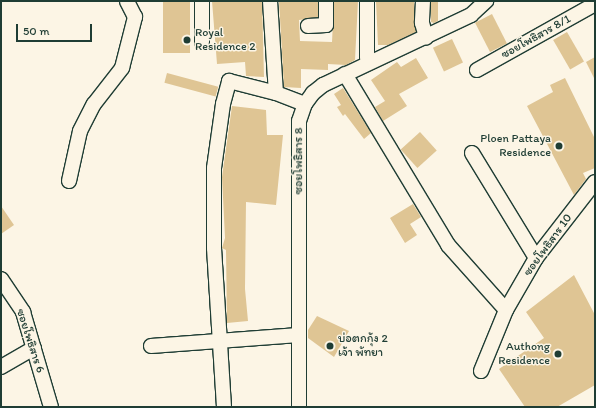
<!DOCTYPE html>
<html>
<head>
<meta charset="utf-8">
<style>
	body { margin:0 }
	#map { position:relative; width:596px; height:408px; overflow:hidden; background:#fcf5e5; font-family:Itim,"Playpen Sans Thai",sans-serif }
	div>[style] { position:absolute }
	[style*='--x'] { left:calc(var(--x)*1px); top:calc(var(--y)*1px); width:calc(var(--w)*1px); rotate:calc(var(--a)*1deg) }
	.building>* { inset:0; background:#dfc594; transform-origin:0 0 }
	.roads { filter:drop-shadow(1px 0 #1f3d34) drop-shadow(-1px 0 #1f3d34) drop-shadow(0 1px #1f3d34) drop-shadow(0 -1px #1f3d34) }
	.minor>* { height:14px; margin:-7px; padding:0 7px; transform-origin:7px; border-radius:7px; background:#fcf5e5 }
	.dots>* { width:11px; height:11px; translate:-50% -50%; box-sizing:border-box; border:2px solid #fcf5e5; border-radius:50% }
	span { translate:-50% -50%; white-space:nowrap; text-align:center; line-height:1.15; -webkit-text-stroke:3px #fcf5e5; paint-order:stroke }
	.poi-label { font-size:12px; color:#1f3d34 }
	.left { translate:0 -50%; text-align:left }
	.right { translate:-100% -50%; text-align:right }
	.street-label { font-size:12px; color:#1f3d34 }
	.frame { position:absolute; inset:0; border:2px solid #1f3d34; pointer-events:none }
	.scale { position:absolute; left:16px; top:24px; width:76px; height:18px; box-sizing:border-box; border:2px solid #1f3d34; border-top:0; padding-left:5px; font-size:12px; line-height:14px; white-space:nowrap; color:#1f3d34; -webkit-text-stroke:3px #fcf5e5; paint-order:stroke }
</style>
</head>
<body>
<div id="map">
	<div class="building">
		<i style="left:163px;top:1px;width:27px;height:52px"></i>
		<i style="clip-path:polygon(212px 1px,262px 1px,264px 77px,246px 76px,245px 62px,217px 64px)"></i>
		<i style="clip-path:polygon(279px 1px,318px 1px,318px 17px,299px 20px,300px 41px,332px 42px,334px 1px,358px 1px,355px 60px,346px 65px,328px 64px,328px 70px,301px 69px,301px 88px,284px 87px)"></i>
		<i style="clip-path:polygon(376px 1px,414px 1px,416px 32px,388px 45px,378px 45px)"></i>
		<i style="clip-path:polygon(431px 1px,438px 1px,438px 21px,434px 23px,431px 22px)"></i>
		<i style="left:492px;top:14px;width:33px;height:19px;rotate:63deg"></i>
		<i style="left:567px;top:32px;width:34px;height:16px;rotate:60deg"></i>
		<i style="left:452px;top:39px;width:26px;height:21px;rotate:65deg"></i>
		<i style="clip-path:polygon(595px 57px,595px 80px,586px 62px)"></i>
		<i style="clip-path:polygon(416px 58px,428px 78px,399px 94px,407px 106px,383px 121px,375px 107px,385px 101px,371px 80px,397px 62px,401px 67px)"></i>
		<i style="left:167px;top:73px;width:53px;height:10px;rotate:15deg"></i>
		<i style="clip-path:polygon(565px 78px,595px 139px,595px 168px,583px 173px,586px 179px,574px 195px,527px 106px,553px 92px,550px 85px)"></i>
		<i style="clip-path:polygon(343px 88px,371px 133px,364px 139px,345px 114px,343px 116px,337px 107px,341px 105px,334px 94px)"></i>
		<i style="clip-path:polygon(232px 106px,266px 110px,267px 135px,283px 135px,276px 205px,246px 202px,245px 289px,248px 321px,227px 323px,226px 250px,222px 248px,225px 238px,222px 177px)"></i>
		<i style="left:420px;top:132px;width:25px;height:26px;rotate:48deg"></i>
		<i style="clip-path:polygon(413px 204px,421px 217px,410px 224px,417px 235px,405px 243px,390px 218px)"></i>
		<i style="clip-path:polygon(1px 206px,14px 225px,1px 234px)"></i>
		<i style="clip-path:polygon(574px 275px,595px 315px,595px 385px,557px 407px,525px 407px,499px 369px,544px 338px,526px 312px)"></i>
		<i style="clip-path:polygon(317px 316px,349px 331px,334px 357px,308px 338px,308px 330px)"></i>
	</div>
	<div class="roads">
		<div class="minor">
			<i style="--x:202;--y:1;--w:41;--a:90"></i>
			<i style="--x:270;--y:1;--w:92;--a:86.3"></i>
			<i style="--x:367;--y:1;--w:56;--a:90"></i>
			<i style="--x:367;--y:57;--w:5;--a:68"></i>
			<i style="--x:423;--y:1;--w:22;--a:93"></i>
			<i style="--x:422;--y:23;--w:15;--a:74"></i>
			<i style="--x:308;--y:26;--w:18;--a:-3"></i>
			<i style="--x:326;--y:25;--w:24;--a:-90"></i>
			<i style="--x:477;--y:70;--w:135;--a:-29.2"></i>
			<i style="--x:345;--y:74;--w:200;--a:58.9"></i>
			<i style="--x:448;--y:245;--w:87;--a:48.3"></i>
			<i style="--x:472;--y:153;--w:123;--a:58.6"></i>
			<i style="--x:69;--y:181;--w:51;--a:-77.6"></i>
			<i style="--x:80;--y:131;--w:30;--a:-63"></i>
			<i style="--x:94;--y:104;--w:46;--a:-52.1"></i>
			<i style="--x:122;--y:68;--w:53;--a:-75.7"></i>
			<i style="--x:135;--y:17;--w:18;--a:-117"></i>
			<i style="--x:1;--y:279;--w:40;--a:56"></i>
			<i style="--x:23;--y:312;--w:99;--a:73.6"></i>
			<i style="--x:151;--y:346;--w:148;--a:-4.3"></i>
			<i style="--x:1;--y:367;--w:38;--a:-30"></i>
			<i style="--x:481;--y:371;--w:66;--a:-67.7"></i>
			<i style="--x:506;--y:310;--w:60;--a:-60"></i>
			<i style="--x:536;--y:258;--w:96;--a:-52.2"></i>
			<i style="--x:224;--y:407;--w:159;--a:-93.6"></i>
			<i style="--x:214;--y:248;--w:80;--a:-90"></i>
			<i style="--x:214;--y:168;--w:65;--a:-82"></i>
			<i style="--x:223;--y:104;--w:24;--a:-75"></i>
			<i style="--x:229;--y:81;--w:49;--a:14.3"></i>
			<i style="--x:276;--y:93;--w:31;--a:21"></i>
			<i style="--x:299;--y:407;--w:286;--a:-90"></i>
			<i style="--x:299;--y:121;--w:18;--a:-71"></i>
			<i style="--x:305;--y:104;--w:14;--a:-54"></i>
			<i style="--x:313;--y:93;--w:13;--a:-39"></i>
			<i style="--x:323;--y:85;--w:164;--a:-25.3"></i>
			<i style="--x:471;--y:15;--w:21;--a:-43"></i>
		</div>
	</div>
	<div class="dots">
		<i style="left:187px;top:40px;background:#1f3d34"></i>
		<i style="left:559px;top:146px;background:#1f3d34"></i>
		<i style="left:330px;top:346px;background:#1f3d34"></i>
		<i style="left:558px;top:354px;background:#1f3d34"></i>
	</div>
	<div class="poi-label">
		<span class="left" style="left:195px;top:40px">Royal<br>Residence 2</span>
		<span class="right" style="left:551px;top:146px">Ploen Pattaya<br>Residence</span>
		<span class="left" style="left:338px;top:346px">บ่อตกกุ้ง 2<br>เจ้า พัทยา</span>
		<span class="right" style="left:550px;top:354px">Authong<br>Residence</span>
	</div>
	<div class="street-label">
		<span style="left:536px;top:37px;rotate:-29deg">ซอยโพธิสาร 8/1</span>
		<span style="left:299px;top:161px;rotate:-90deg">ซอยโพธิสาร 8</span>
		<span style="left:548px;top:245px;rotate:-54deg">ซอยโพธิสาร 10</span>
		<span style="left:30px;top:341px;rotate:72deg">ซอยโพธิสาร 6</span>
	</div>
	<div class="frame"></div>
	<div class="scale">50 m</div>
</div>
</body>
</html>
